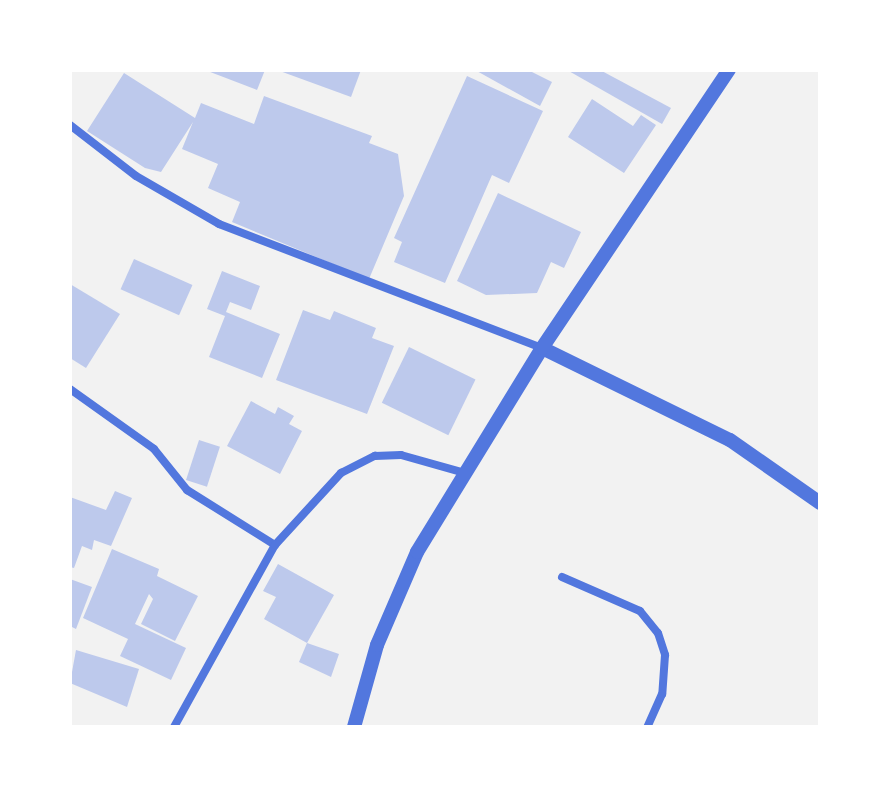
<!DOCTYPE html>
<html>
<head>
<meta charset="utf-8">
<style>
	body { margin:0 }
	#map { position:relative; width:890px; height:797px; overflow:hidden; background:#f2f2f2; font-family:"Public Sans",sans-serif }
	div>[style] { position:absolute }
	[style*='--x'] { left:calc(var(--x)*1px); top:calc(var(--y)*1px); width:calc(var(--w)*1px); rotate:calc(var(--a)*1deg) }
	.building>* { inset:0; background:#bdc9ec; transform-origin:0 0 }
	.minor>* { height:8px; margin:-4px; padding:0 4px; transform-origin:4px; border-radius:4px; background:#5277de }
	.tertiary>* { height:14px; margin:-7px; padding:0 7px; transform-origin:7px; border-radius:7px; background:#5277de }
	span { translate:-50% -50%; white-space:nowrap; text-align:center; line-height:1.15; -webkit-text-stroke:6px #fff; paint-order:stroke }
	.frame { position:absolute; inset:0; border:72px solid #fff; pointer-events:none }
</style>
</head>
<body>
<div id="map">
	<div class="building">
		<i style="clip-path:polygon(205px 70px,265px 70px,257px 90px)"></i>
		<i style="clip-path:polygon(277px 70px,361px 70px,351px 97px)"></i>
		<i style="clip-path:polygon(475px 70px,528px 70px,552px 82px,540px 106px)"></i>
		<i style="clip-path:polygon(567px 70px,600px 70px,671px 108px,662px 124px)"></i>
		<i style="clip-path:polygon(124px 73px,195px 118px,201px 103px,254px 124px,264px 96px,372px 136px,369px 143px,398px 154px,404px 196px,369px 279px,232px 222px,240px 202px,208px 188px,218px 164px,182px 149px,193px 122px,161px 172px,145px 168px,87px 131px)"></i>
		<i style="clip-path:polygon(467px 76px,543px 111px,509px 183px,492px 175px,445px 283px,394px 262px,402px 242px,394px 238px)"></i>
		<i style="clip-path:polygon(592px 99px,633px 126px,641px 115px,656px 125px,624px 173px,568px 137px)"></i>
		<i style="clip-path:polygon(498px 193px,581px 232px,564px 268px,551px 262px,537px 293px,486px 295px,457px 281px)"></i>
		<i style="left:134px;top:259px;width:64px;height:33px;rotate:24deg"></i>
		<i style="clip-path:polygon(222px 271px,260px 286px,251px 310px,230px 302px,226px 312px,280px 334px,262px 378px,209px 357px,225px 316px,207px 309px)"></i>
		<i style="clip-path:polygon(70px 284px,120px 314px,86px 368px,70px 358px)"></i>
		<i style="clip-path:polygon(303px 310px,330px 320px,334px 311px,376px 328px,372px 338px,394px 346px,367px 414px,276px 380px)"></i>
		<i style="left:409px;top:347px;width:74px;height:62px;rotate:26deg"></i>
		<i style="clip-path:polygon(251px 401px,275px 414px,278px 407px,294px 416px,289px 424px,302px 431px,280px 474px,227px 446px)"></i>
		<i style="left:199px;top:440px;width:22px;height:42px;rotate:18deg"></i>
		<i style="clip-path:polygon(115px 491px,132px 498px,111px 546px,94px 540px,92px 550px,82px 546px,74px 568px,70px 567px,70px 497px,106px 510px)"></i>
		<i style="clip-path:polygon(112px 549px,159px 569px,157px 576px,198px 596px,175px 641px,141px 624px,153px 599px,149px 594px,135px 624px,186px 648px,171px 680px,120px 656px,128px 639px,83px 618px)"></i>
		<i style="clip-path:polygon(278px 564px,334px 595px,307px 643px,264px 619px,276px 597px,263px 591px)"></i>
		<i style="clip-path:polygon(70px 579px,92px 587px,76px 629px,70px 626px)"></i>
		<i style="clip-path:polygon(307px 643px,339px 654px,331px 677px,299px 662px)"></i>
		<i style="clip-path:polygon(76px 650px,139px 669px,127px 707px,70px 683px)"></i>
	</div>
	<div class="minor">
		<i style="--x:70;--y:125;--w:83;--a:37.7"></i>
		<i style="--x:136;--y:176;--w:96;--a:30"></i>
		<i style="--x:219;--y:224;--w:346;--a:21"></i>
		<i style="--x:70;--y:389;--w:103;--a:35.5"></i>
		<i style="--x:154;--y:449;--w:53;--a:51.2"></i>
		<i style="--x:187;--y:490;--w:104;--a:32"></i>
		<i style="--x:562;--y:577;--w:85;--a:23.6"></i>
		<i style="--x:640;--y:611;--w:28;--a:51"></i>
		<i style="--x:658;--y:633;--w:23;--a:72"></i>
		<i style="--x:665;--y:655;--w:39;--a:94"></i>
		<i style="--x:662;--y:694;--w:36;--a:114"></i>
		<i style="--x:174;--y:727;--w:208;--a:-61"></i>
		<i style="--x:275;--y:545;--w:98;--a:-47.5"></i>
		<i style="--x:341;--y:473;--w:38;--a:-27"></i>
		<i style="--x:375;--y:456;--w:26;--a:-2"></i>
		<i style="--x:401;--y:455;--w:66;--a:15.7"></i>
	</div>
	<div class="tertiary">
		<i style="--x:542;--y:348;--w:209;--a:26.1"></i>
		<i style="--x:730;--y:440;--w:110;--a:35"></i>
		<i style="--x:354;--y:727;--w:85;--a:-74.3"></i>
		<i style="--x:377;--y:645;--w:101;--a:-66.7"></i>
		<i style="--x:417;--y:552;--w:239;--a:-58.5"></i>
		<i style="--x:542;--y:348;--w:335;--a:-56.1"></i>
	</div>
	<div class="frame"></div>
</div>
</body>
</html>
